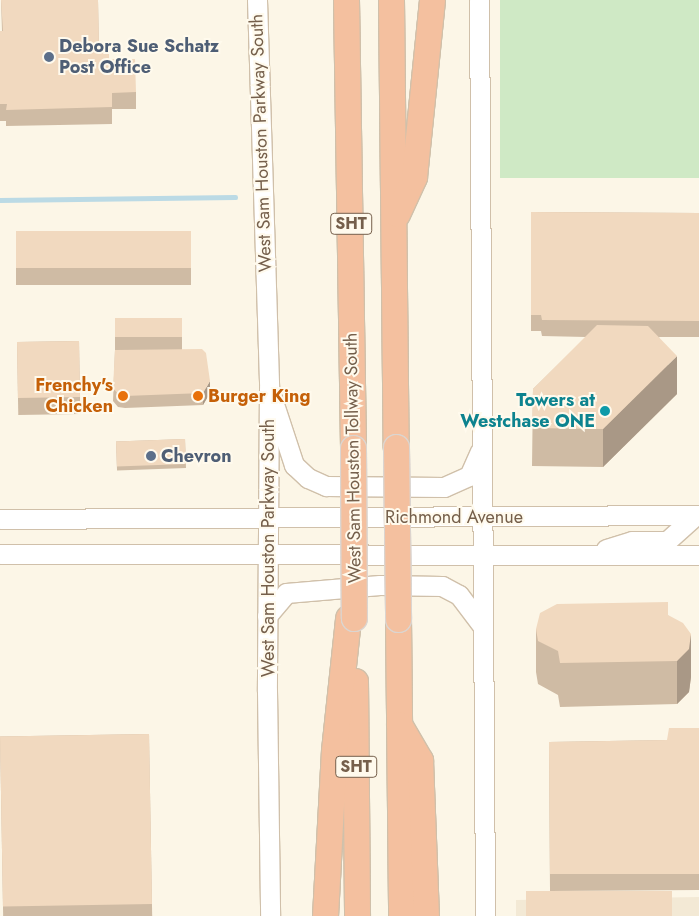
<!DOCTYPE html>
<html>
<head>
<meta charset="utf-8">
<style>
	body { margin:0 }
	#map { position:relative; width:699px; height:916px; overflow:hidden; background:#fcf6e7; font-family:Jost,sans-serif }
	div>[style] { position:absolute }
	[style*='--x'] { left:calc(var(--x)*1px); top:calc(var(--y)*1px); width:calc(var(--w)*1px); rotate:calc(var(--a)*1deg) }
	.residential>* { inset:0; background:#f3e9d5 }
	.green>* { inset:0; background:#cfe9c5; transform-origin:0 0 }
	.stream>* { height:4.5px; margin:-2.25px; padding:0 2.25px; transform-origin:2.25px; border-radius:2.25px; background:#bbdae5 }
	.roads { filter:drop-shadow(1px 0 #d0c0aa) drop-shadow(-1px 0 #d0c0aa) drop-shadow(0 1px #d0c0aa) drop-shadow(0 -1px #d0c0aa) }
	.secondary>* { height:19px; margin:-9.5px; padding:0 9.5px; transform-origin:9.5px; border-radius:9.5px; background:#fff }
	.motorway>* { height:25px; margin:-12.5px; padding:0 12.5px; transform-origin:12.5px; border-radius:12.5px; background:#f4c09f }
	.bridges { filter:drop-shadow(1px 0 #dbd5d0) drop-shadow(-1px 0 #dbd5d0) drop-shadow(0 1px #dbd5d0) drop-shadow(0 -1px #dbd5d0) }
	.motorway-bridge>* { height:25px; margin:-12.5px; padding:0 12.5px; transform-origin:12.5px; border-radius:12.5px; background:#f4c09f }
	.wall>* { inset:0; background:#cfbba4; transform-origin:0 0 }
	.shaded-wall>* { inset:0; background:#a99886 }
	.building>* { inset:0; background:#f1d9bf; transform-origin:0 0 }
	.dots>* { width:14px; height:14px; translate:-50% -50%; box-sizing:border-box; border:2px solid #fffaed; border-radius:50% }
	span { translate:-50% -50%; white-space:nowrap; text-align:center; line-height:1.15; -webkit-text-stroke:4px #fffaed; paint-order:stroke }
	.shield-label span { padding:1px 4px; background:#fffaed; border:1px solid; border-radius:4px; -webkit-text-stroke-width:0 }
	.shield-label { font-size:16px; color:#755f4b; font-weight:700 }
	.service-label { font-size:18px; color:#4e5e75; font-weight:700 }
	.left { translate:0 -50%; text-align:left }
	.street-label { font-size:18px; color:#755f4b }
	.food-label { font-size:18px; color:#c56008; font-weight:700 }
	.right { translate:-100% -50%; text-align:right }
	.culture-label { font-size:18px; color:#0d838f; font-weight:700 }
</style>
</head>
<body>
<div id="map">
	<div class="residential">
		<i style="clip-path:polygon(699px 897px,699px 916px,516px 916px,516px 900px)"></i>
	</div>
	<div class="green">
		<i style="left:500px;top:0;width:199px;height:178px"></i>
	</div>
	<div class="stream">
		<i style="--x:0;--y:200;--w:235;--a:-0.7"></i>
	</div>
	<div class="roads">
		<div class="secondary">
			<i style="--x:257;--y:0;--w:389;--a:88.2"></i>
			<i style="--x:269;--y:389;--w:302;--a:90.4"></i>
			<i style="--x:267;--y:691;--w:225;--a:89.2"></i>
			<i style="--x:479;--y:0;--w:916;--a:89.62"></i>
			<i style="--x:272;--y:398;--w:71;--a:71.8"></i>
			<i style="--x:294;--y:465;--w:19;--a:43"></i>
			<i style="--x:308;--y:478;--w:20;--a:24"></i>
			<i style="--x:326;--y:486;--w:118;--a:0.5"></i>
			<i style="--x:444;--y:487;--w:27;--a:-24"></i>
			<i style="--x:469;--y:476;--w:27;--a:-66"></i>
			<i style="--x:0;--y:519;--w:699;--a:-0.33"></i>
			<i style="--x:606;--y:549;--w:27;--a:-17"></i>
			<i style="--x:632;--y:541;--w:35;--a:0"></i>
			<i style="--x:667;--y:541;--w:39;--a:-42"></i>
			<i style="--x:0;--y:554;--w:699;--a:0.08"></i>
			<i style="--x:267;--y:616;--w:30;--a:-50"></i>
			<i style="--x:286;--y:593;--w:94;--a:-4.9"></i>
			<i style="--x:380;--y:585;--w:62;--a:0.9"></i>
			<i style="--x:442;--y:586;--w:19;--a:28"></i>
			<i style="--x:459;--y:595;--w:38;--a:53"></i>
		</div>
		<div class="motorway">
			<i style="--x:346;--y:0;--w:448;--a:89.1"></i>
			<i style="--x:391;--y:0;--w:447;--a:89.4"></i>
			<i style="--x:397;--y:214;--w:41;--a:-65.3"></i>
			<i style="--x:414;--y:177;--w:178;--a:-84.2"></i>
			<i style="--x:398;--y:619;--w:297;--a:89.4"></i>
			<i style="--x:355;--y:681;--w:235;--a:89.5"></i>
			<i style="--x:399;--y:724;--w:42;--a:59.7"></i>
			<i style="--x:420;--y:760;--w:156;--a:87.8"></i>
			<i style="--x:325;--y:916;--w:166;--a:-86.9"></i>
			<i style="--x:334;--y:750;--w:133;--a:-83.9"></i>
		</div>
	</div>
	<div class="bridges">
		<div class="motorway-bridge">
			<i style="--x:396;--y:447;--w:172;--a:89.3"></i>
			<i style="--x:353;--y:448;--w:170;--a:89.7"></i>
		</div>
	</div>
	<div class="wall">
		<i style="clip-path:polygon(1px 0,98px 0,99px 50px,109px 59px,136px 92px,136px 109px,112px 109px,112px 124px,6px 126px,6px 121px,0 121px,0 31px,2px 31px)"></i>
		<i style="clip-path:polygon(531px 212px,699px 213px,699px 337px,659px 337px,677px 394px,603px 467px,532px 466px,533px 389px,586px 337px,542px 336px,541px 331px,531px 331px)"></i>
		<i style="left:16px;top:231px;width:175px;height:54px"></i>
		<i style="clip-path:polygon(182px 318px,182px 350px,210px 393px,203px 405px,125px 408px,118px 407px,113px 401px,115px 350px,115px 319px)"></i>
		<i style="left:79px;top:341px;width:73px;height:62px;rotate:89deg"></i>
		<i style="left:185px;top:439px;width:29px;height:69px;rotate:88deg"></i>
		<i style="clip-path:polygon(668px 615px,691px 677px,689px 692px,677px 704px,560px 707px,558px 695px,538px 684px,536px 672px,536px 629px)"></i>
		<i style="clip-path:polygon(699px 728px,699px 890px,550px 891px,549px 742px,667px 740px)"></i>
		<i style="left:149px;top:734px;width:182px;height:149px;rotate:89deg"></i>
	</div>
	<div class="shaded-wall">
		<i style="clip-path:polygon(677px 356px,677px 394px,603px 467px,603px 429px)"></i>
		<i style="clip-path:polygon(210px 381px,210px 393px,203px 405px,203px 393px)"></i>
		<i style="clip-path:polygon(691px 634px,691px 677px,689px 692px,677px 704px,677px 661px)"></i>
	</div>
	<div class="building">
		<i style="clip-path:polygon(1px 0,98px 0,99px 50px,109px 51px,109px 59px,135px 59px,136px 92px,112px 93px,112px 107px,6px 110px,7px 104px,0 104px,0 31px,3px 31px)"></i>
		<i style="clip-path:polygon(531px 212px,699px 213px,699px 321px,542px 320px,541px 315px,531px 315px)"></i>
		<i style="left:16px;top:231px;width:175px;height:37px"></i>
		<i style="left:182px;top:318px;width:19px;height:67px;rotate:90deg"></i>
		<i style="clip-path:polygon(597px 325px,648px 326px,677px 356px,603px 429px,532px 428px,533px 389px)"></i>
		<i style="left:79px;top:341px;width:56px;height:62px;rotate:89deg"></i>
		<i style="clip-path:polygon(202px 349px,206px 353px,210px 381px,203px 393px,125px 396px,118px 394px,113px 388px,115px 350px)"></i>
		<i style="left:185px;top:439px;width:25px;height:69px;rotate:88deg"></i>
		<i style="clip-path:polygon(668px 602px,668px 615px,683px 623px,691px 634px,689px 649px,677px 661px,560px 663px,558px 651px,538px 641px,536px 629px,540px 613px,557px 604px)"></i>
		<i style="clip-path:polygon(669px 728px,699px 728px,699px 874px,550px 874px,549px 742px,667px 740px)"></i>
		<i style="left:149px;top:734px;width:170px;height:149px;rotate:89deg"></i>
		<i style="left:672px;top:891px;width:25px;height:146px;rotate:90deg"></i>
	</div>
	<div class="dots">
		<i style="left:49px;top:57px;background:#5c6f8a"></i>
		<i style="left:123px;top:396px;background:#e8710a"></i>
		<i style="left:198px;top:396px;background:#e8710a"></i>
		<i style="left:605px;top:411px;background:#0f9aa8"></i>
		<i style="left:151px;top:456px;background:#5c6f8a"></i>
	</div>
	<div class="shield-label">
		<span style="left:351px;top:224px">SHT</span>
		<span style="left:356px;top:767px">SHT</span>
	</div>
	<div class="service-label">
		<span class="left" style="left:59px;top:57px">Debora Sue Schatz<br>Post Office</span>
		<span class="left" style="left:161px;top:456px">Chevron</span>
	</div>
	<div class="street-label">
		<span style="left:261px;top:143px;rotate:-92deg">West Sam Houston Parkway South</span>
		<span style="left:353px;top:458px;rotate:-91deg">West Sam Houston Tollway South</span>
		<span style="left:454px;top:517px">Richmond Avenue</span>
		<span style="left:268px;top:548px;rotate:-90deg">West Sam Houston Parkway South</span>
	</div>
	<div class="food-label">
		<span class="right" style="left:113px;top:396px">Frenchy's<br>Chicken</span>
		<span class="left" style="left:208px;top:396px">Burger King</span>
	</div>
	<div class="culture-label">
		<span class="right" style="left:595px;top:411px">Towers at<br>Westchase ONE</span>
	</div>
</div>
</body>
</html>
